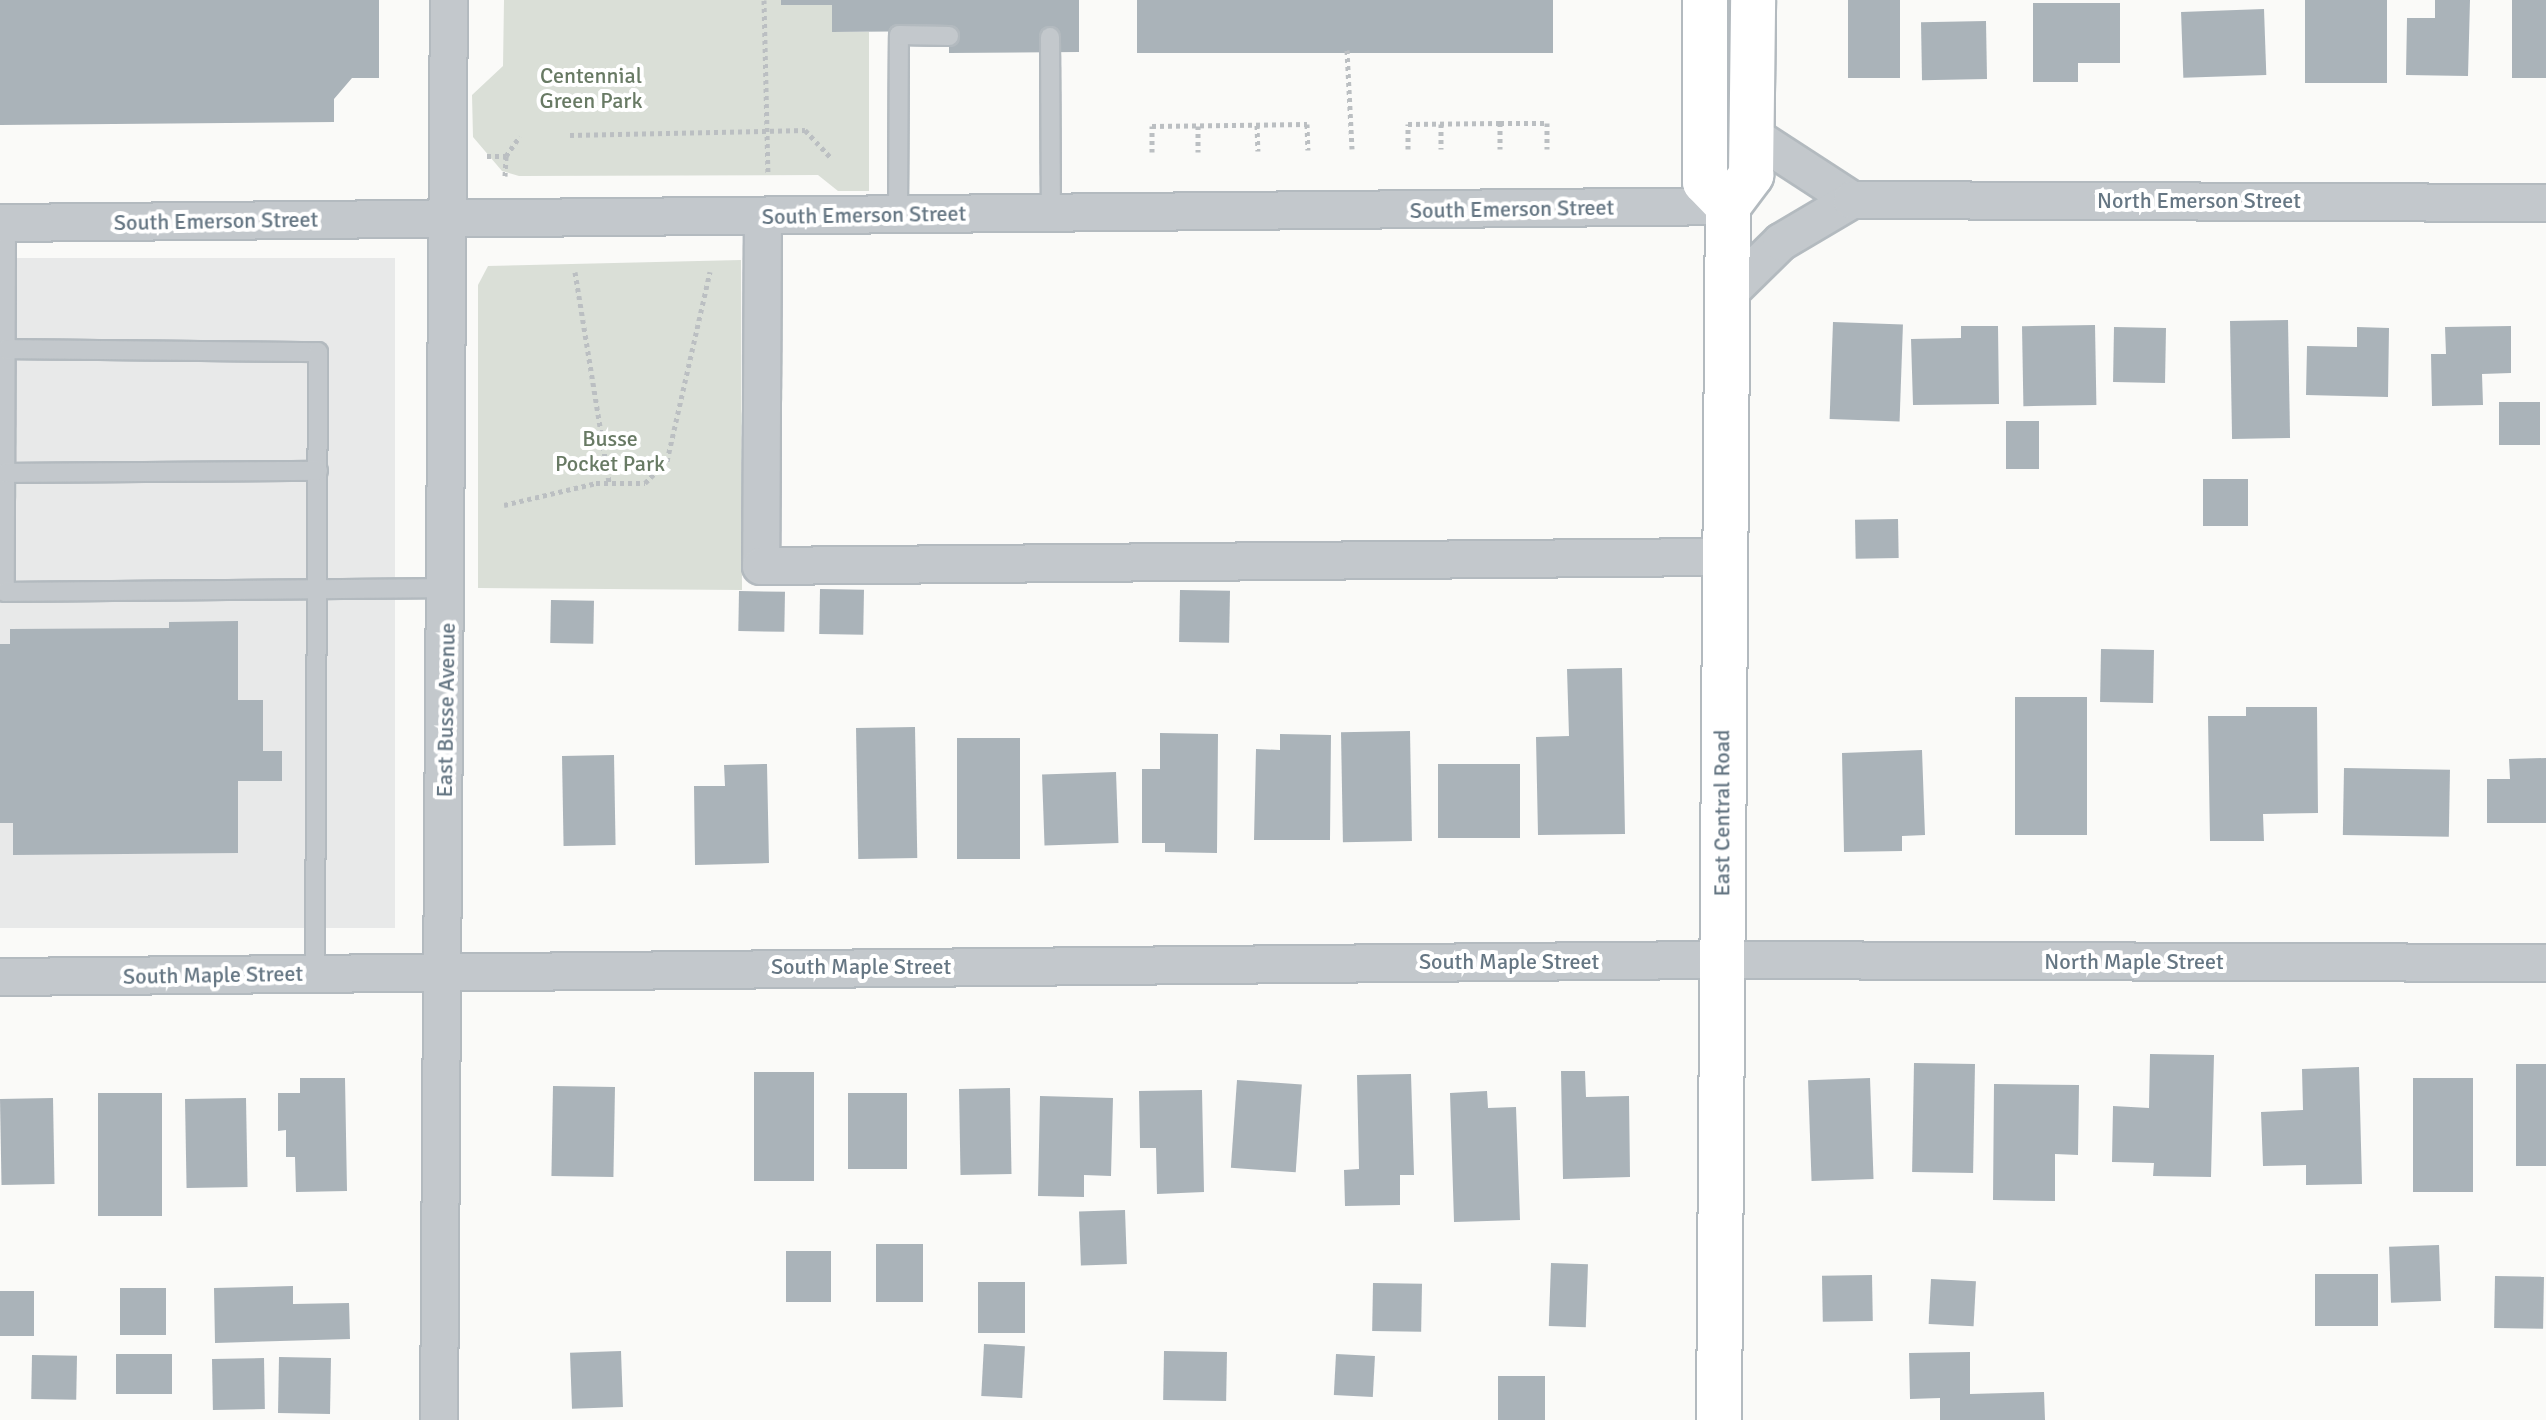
<!DOCTYPE html>
<html>
<head>
<meta charset="utf-8">
<style>
	body { margin:0 }
	#map { position:relative; width:2546px; height:1420px; overflow:hidden; background:#fafaf8; font-family:Signika,sans-serif }
	div>[style] { position:absolute }
	[style*='--x'] { left:calc(var(--x)*1px); top:calc(var(--y)*1px); width:calc(var(--w)*1px); rotate:calc(var(--a)*1deg) }
	.built>* { inset:0; background:#e8e9e9; transform-origin:0 0 }
	.green>* { inset:0; background:#dadfd7 }
	.building>* { inset:0; background:#aab3b9; transform-origin:0 0 }
	.path>* { height:5px; margin-top:-2.5px; transform-origin:0; background:repeating-linear-gradient(90deg,#bbbfc2 0 4px,transparent 0 8px) }
	.roads { filter:drop-shadow(2px 0 #b3babf) drop-shadow(-2px 0 #b3babf) drop-shadow(0 2px #b3babf) drop-shadow(0 -2px #b3babf) }
	.lane>* { height:18px; margin:-9px; padding:0 9px; transform-origin:9px; border-radius:9px; background:#c3c8cc }
	.street>* { height:36px; margin:-18px; padding:0 18px; transform-origin:18px; border-radius:18px; background:#c3c8cc }
	.secondary>* { height:44px; margin:-22px; padding:0 22px; transform-origin:22px; border-radius:22px; background:#fff }
	span { translate:-50% -50%; white-space:nowrap; text-align:center; line-height:1.15; -webkit-text-stroke:8px #fff; paint-order:stroke }
	.park-label { font-size:22px; color:#687a64 }
	.street-label { font-size:22px; color:#657683 }
</style>
</head>
<body>
<div id="map">
	<div class="built">
		<i style="left:395px;top:258px;width:670px;height:395px;rotate:90deg"></i>
	</div>
	<div class="green">
		<i style="clip-path:polygon(504px 0,788px 0,789px 4px,832px 5px,833px 32px,869px 32px,869px 191px,838px 191px,818px 175px,519px 176px,502px 171px,473px 137px,472px 95px,503px 66px)"></i>
		<i style="clip-path:polygon(741px 260px,742px 590px,478px 588px,478px 285px,488px 266px)"></i>
	</div>
	<div class="building">
		<i style="clip-path:polygon(0 0,379px 0,379px 78px,352px 78px,334px 99px,334px 122px,0 125px)"></i>
		<i style="clip-path:polygon(781px 0,1079px 0,1079px 52px,949px 53px,949px 31px,832px 32px,832px 5px,781px 5px)"></i>
		<i style="left:1137px;top:0;width:416px;height:53px"></i>
		<i style="left:1848px;top:0;width:52px;height:78px"></i>
		<i style="left:2305px;top:0;width:82px;height:83px"></i>
		<i style="clip-path:polygon(2435px 0,2470px 0,2468px 76px,2406px 75px,2407px 18px,2435px 18px)"></i>
		<i style="left:2512px;top:0;width:34px;height:78px"></i>
		<i style="clip-path:polygon(2033px 3px,2120px 3px,2120px 63px,2078px 63px,2078px 82px,2033px 82px)"></i>
		<i style="left:2264px;top:9px;width:66px;height:83px;rotate:88deg"></i>
		<i style="left:1986px;top:21px;width:58px;height:65px;rotate:89deg"></i>
		<i style="left:2288px;top:320px;width:118px;height:58px;rotate:89deg"></i>
		<i style="left:1833px;top:322px;width:70px;height:97px;rotate:2deg"></i>
		<i style="left:2095px;top:325px;width:80px;height:73px;rotate:89deg"></i>
		<i style="clip-path:polygon(1961px 326px,1998px 326px,1999px 404px,1913px 405px,1911px 339px,1961px 338px)"></i>
		<i style="clip-path:polygon(2511px 326px,2511px 373px,2482px 374px,2483px 405px,2432px 406px,2431px 354px,2446px 354px,2445px 327px)"></i>
		<i style="left:2114px;top:327px;width:52px;height:55px;rotate:1deg"></i>
		<i style="clip-path:polygon(2357px 327px,2389px 328px,2388px 397px,2306px 395px,2307px 346px,2357px 347px)"></i>
		<i style="left:2499px;top:402px;width:41px;height:43px"></i>
		<i style="left:2006px;top:421px;width:33px;height:48px"></i>
		<i style="left:2203px;top:479px;width:45px;height:47px"></i>
		<i style="left:1898px;top:519px;width:39px;height:43px;rotate:89deg"></i>
		<i style="left:820px;top:589px;width:44px;height:45px;rotate:1deg"></i>
		<i style="left:1180px;top:590px;width:50px;height:52px;rotate:1deg"></i>
		<i style="left:739px;top:591px;width:46px;height:40px;rotate:1deg"></i>
		<i style="left:551px;top:600px;width:43px;height:43px;rotate:1deg"></i>
		<i style="clip-path:polygon(238px 621px,238px 700px,263px 700px,263px 751px,282px 751px,282px 781px,238px 781px,238px 853px,13px 855px,13px 823px,0 823px,0 644px,10px 644px,10px 629px,169px 628px,169px 622px)"></i>
		<i style="left:2101px;top:649px;width:53px;height:53px;rotate:1deg"></i>
		<i style="clip-path:polygon(1622px 668px,1625px 834px,1538px 835px,1536px 737px,1569px 736px,1567px 669px)"></i>
		<i style="left:2015px;top:697px;width:72px;height:138px"></i>
		<i style="clip-path:polygon(2246px 707px,2317px 707px,2318px 813px,2263px 814px,2264px 841px,2210px 841px,2208px 716px,2246px 716px)"></i>
		<i style="left:915px;top:727px;width:131px;height:59px;rotate:89deg"></i>
		<i style="left:1410px;top:731px;width:110px;height:69px;rotate:89deg"></i>
		<i style="clip-path:polygon(1160px 733px,1218px 734px,1217px 853px,1165px 852px,1165px 843px,1142px 843px,1142px 769px,1160px 769px)"></i>
		<i style="clip-path:polygon(1280px 734px,1331px 735px,1330px 840px,1254px 840px,1256px 749px,1280px 750px)"></i>
		<i style="left:1020px;top:738px;width:121px;height:63px;rotate:90deg"></i>
		<i style="clip-path:polygon(1922px 750px,1925px 835px,1902px 836px,1902px 851px,1844px 852px,1842px 753px)"></i>
		<i style="left:614px;top:755px;width:90px;height:52px;rotate:89deg"></i>
		<i style="clip-path:polygon(2546px 758px,2546px 823px,2487px 823px,2487px 779px,2510px 779px,2509px 759px)"></i>
		<i style="clip-path:polygon(767px 764px,769px 863px,695px 865px,694px 786px,725px 786px,724px 765px)"></i>
		<i style="left:1520px;top:764px;width:74px;height:82px;rotate:90deg"></i>
		<i style="left:2344px;top:768px;width:106px;height:67px;rotate:1deg"></i>
		<i style="left:1116px;top:772px;width:71px;height:74px;rotate:88deg"></i>
		<i style="clip-path:polygon(2150px 1054px,2214px 1055px,2211px 1177px,2153px 1176px,2154px 1163px,2112px 1162px,2113px 1106px,2149px 1108px)"></i>
		<i style="left:1914px;top:1063px;width:61px;height:109px;rotate:1deg"></i>
		<i style="left:2516px;top:1064px;width:30px;height:102px"></i>
		<i style="clip-path:polygon(2359px 1067px,2362px 1184px,2306px 1185px,2306px 1165px,2263px 1166px,2261px 1112px,2303px 1110px,2302px 1069px)"></i>
		<i style="clip-path:polygon(1561px 1071px,1585px 1071px,1586px 1097px,1629px 1096px,1630px 1177px,1563px 1179px)"></i>
		<i style="left:754px;top:1072px;width:60px;height:109px"></i>
		<i style="clip-path:polygon(1411px 1074px,1414px 1175px,1400px 1175px,1400px 1205px,1345px 1206px,1344px 1170px,1359px 1169px,1357px 1075px)"></i>
		<i style="clip-path:polygon(300px 1078px,345px 1078px,347px 1191px,296px 1192px,295px 1157px,286px 1157px,286px 1130px,278px 1131px,278px 1093px,300px 1093px)"></i>
		<i style="left:1870px;top:1078px;width:101px;height:62px;rotate:88deg"></i>
		<i style="left:2413px;top:1078px;width:60px;height:114px"></i>
		<i style="left:1237px;top:1080px;width:65px;height:88px;rotate:4deg"></i>
		<i style="clip-path:polygon(1994px 1084px,2079px 1085px,2078px 1155px,2055px 1154px,2055px 1201px,1993px 1200px)"></i>
		<i style="left:553px;top:1086px;width:62px;height:90px;rotate:1deg"></i>
		<i style="left:1010px;top:1088px;width:86px;height:51px;rotate:89deg"></i>
		<i style="clip-path:polygon(1202px 1090px,1204px 1192px,1157px 1194px,1156px 1148px,1140px 1148px,1139px 1091px)"></i>
		<i style="clip-path:polygon(1487px 1091px,1488px 1108px,1516px 1107px,1520px 1220px,1454px 1222px,1450px 1093px)"></i>
		<i style="left:98px;top:1093px;width:64px;height:123px"></i>
		<i style="left:848px;top:1093px;width:59px;height:76px"></i>
		<i style="clip-path:polygon(1040px 1096px,1113px 1098px,1111px 1176px,1084px 1175px,1084px 1197px,1038px 1196px)"></i>
		<i style="left:53px;top:1098px;width:86px;height:53px;rotate:89deg"></i>
		<i style="left:246px;top:1098px;width:89px;height:61px;rotate:89deg"></i>
		<i style="left:1125px;top:1210px;width:54px;height:46px;rotate:88deg"></i>
		<i style="left:876px;top:1244px;width:47px;height:58px"></i>
		<i style="left:2439px;top:1245px;width:56px;height:50px;rotate:88deg"></i>
		<i style="left:786px;top:1251px;width:45px;height:51px"></i>
		<i style="left:1551px;top:1263px;width:37px;height:63px;rotate:2deg"></i>
		<i style="left:2315px;top:1274px;width:63px;height:52px"></i>
		<i style="left:1872px;top:1275px;width:46px;height:50px;rotate:89deg"></i>
		<i style="left:2495px;top:1276px;width:49px;height:52px;rotate:1deg"></i>
		<i style="left:1931px;top:1279px;width:45px;height:45px;rotate:3deg"></i>
		<i style="left:978px;top:1282px;width:47px;height:51px"></i>
		<i style="left:1373px;top:1283px;width:49px;height:48px;rotate:1deg"></i>
		<i style="clip-path:polygon(293px 1286px,293px 1304px,349px 1303px,350px 1339px,215px 1343px,214px 1288px)"></i>
		<i style="left:120px;top:1288px;width:46px;height:47px"></i>
		<i style="left:34px;top:1291px;width:45px;height:34px;rotate:90deg"></i>
		<i style="left:984px;top:1344px;width:41px;height:52px;rotate:3deg"></i>
		<i style="left:621px;top:1351px;width:56px;height:51px;rotate:88deg"></i>
		<i style="left:1164px;top:1351px;width:63px;height:49px;rotate:1deg"></i>
		<i style="clip-path:polygon(1970px 1352px,1970px 1394px,2044px 1392px,2045px 1420px,1940px 1420px,1940px 1398px,1910px 1399px,1909px 1353px)"></i>
		<i style="left:172px;top:1354px;width:40px;height:56px;rotate:90deg"></i>
		<i style="left:1336px;top:1354px;width:39px;height:41px;rotate:3deg"></i>
		<i style="left:32px;top:1355px;width:45px;height:44px;rotate:1deg"></i>
		<i style="left:279px;top:1357px;width:52px;height:56px;rotate:1deg"></i>
		<i style="left:264px;top:1358px;width:51px;height:52px;rotate:89deg"></i>
		<i style="left:1498px;top:1376px;width:47px;height:44px"></i>
	</div>
	<div class="path">
		<i style="--x:764;--y:0;--w:175;--a:88.7"></i>
		<i style="--x:1347;--y:50;--w:99;--a:87.1"></i>
		<i style="--x:1500;--y:123;--w:26;--a:90"></i>
		<i style="--x:1441;--y:124;--w:25;--a:90"></i>
		<i style="--x:1257;--y:125;--w:26;--a:88"></i>
		<i style="--x:1198;--y:126;--w:26;--a:90"></i>
		<i style="--x:570;--y:135;--w:235;--a:-1.2"></i>
		<i style="--x:805;--y:130;--w:37;--a:47"></i>
		<i style="--x:1408;--y:149;--w:25;--a:-90"></i>
		<i style="--x:1408;--y:124;--w:92;--a:-0.6"></i>
		<i style="--x:1500;--y:123;--w:47;--a:0"></i>
		<i style="--x:1547;--y:123;--w:26;--a:90"></i>
		<i style="--x:1152;--y:152;--w:26;--a:-90"></i>
		<i style="--x:1152;--y:126;--w:155;--a:-0.7"></i>
		<i style="--x:1307;--y:124;--w:26;--a:88"></i>
		<i style="--x:487;--y:156;--w:19;--a:0"></i>
		<i style="--x:505;--y:176;--w:20;--a:-87"></i>
		<i style="--x:506;--y:156;--w:24;--a:-55"></i>
		<i style="--x:575;--y:272;--w:214;--a:80.8"></i>
		<i style="--x:504;--y:505;--w:95;--a:-13.4"></i>
		<i style="--x:596;--y:483;--w:49;--a:0"></i>
		<i style="--x:645;--y:483;--w:31;--a:-45"></i>
		<i style="--x:667;--y:461;--w:194;--a:-77.2"></i>
	</div>
	<div class="roads">
		<div class="lane">
			<i style="--x:1050;--y:37;--w:176;--a:89.7"></i>
			<i style="--x:898;--y:214;--w:179;--a:-89.7"></i>
			<i style="--x:899;--y:35;--w:50;--a:1.1"></i>
			<i style="--x:6;--y:223;--w:369;--a:90.2"></i>
			<i style="--x:5;--y:592;--w:443;--a:-0.5"></i>
			<i style="--x:6;--y:349;--w:312;--a:0.6"></i>
			<i style="--x:318;--y:352;--w:621;--a:90.28"></i>
			<i style="--x:6;--y:473;--w:312;--a:-0.4"></i>
		</div>
		<div class="street">
			<i style="--x:1752;--y:135;--w:119;--a:33"></i>
			<i style="--x:763;--y:216;--w:350;--a:90.3"></i>
			<i style="--x:761;--y:566;--w:962;--a:-0.54"></i>
			<i style="--x:0;--y:223;--w:1728;--a:-0.56"></i>
			<i style="--x:1726;--y:296;--w:77;--a:-44.5"></i>
			<i style="--x:1781;--y:242;--w:82;--a:-30.6"></i>
			<i style="--x:1852;--y:200;--w:694;--a:0.25"></i>
			<i style="--x:0;--y:977;--w:1722;--a:-0.57"></i>
			<i style="--x:1722;--y:960;--w:824;--a:0.21"></i>
			<i style="--x:439;--y:1420;--w:1420;--a:-89.6"></i>
		</div>
		<div class="secondary">
			<i style="--x:1705;--y:0;--w:182;--a:90"></i>
			<i style="--x:1705;--y:182;--w:33;--a:46"></i>
			<i style="--x:1719;--y:1420;--w:1214;--a:-89.58"></i>
			<i style="--x:1728;--y:206;--w:39;--a:-53"></i>
			<i style="--x:1751;--y:175;--w:175;--a:-89.3"></i>
		</div>
	</div>
	<div class="park-label">
		<span style="left:591px;top:88px">Centennial<br>Green Park</span>
		<span style="left:610px;top:451px">Busse<br>Pocket Park</span>
	</div>
	<div class="street-label">
		<span style="left:2199px;top:201px">North Emerson Street</span>
		<span style="left:1512px;top:209px;rotate:-1deg">South Emerson Street</span>
		<span style="left:864px;top:215px;rotate:-1deg">South Emerson Street</span>
		<span style="left:216px;top:221px;rotate:-1deg">South Emerson Street</span>
		<span style="left:446px;top:710px;rotate:-89deg">East Busse Avenue</span>
		<span style="left:1722px;top:813px;rotate:-90deg">East Central Road</span>
		<span style="left:1509px;top:962px">South Maple Street</span>
		<span style="left:2134px;top:962px">North Maple Street</span>
		<span style="left:861px;top:967px">South Maple Street</span>
		<span style="left:213px;top:975px;rotate:-1deg">South Maple Street</span>
	</div>
</div>
</body>
</html>
